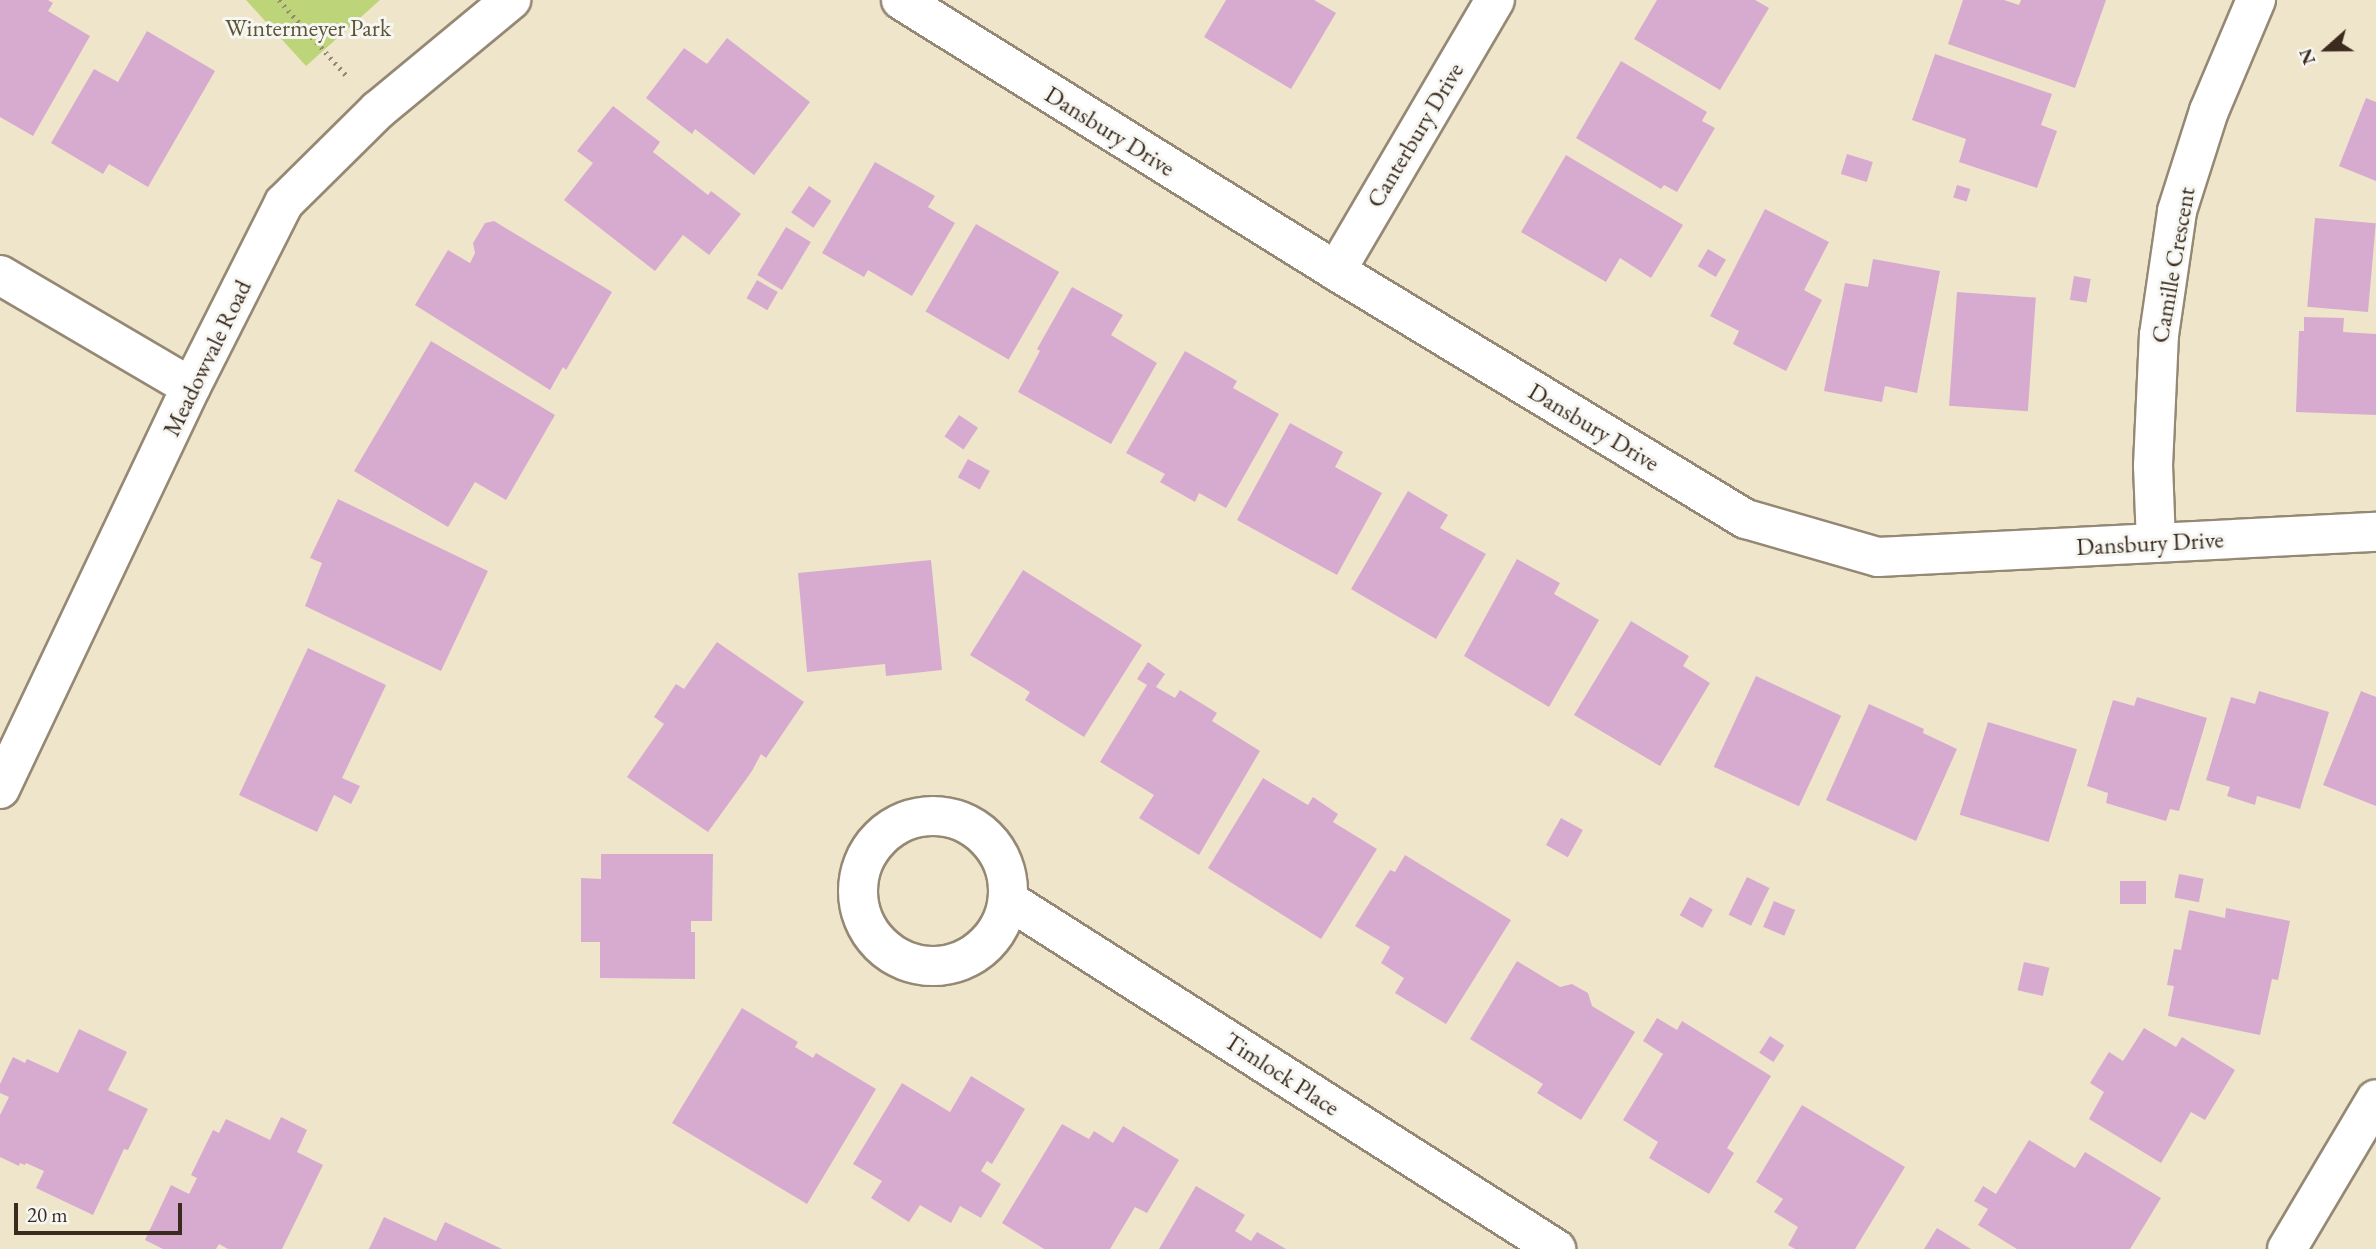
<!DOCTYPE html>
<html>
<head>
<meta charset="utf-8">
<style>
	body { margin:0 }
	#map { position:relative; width:2376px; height:1249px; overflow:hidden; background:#efe5cb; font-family:"EB Garamond",serif }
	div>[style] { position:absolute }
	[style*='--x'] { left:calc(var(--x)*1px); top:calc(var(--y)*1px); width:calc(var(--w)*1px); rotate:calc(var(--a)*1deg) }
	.green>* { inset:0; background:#bdd479 }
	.building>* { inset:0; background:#d7abcf; transform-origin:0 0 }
	.path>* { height:4.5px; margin-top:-2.25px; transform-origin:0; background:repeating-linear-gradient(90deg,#958874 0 2px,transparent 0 7px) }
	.roads { filter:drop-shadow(2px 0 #958874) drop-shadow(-2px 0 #958874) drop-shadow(0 2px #958874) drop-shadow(0 -2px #958874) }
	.street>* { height:38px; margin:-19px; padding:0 19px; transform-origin:19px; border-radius:19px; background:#fff }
	.street>.ring { margin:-19px; padding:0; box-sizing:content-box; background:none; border:38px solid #fff; border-radius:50% }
	span { translate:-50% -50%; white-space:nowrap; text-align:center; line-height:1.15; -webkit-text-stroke:6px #f6f6f2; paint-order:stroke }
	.park-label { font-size:24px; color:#5c5435 }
	.street-label { font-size:24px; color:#3b2a1e }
	.north { position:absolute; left:2292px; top:14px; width:70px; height:70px; -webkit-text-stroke:5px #f6f6f2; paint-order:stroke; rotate:249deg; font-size:19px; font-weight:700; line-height:28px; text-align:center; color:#3b2a1e }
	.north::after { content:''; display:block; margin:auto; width:24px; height:32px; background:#3b2a1e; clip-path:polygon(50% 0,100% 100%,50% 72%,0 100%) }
	.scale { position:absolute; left:14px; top:1203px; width:168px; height:32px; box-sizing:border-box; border:4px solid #3b2a1e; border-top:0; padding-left:9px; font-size:21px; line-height:24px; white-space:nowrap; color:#3b2a1e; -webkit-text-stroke:5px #f6f6f2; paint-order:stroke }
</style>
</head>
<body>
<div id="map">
	<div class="green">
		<i style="clip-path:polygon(246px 0,380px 0,306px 66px)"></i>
	</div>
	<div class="building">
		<i style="clip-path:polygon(0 0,48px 0,53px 3px,48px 11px,90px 36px,33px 136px,0 117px)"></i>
		<i style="clip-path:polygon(1226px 0,1314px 0,1336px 13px,1291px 89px,1204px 37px)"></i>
		<i style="clip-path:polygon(1657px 0,1755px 0,1769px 8px,1720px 90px,1634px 39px)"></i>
		<i style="clip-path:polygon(1963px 0,2004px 0,2019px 5px,2021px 0,2106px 0,2075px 88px,1948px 44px)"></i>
		<i style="clip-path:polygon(147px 31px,215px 71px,148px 187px,109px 164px,103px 174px,51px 143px,94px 69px,118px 82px)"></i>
		<i style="clip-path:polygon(727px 38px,810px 102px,754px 175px,695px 129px,692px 134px,646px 98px,684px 48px,707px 64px)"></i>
		<i style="clip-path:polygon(1935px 54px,2052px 94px,2041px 125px,2057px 131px,2037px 188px,1959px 162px,1966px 139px,1912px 120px)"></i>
		<i style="clip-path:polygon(1621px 61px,1707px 112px,1702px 121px,1715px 128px,1677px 192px,1664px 185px,1661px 189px,1576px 138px)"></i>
		<i style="clip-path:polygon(2366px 98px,2376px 102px,2376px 181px,2339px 166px)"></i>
		<i style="clip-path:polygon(613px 106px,660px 142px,653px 152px,708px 195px,711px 191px,741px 214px,709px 255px,683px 235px,655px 271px,564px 200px,593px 163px,577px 151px)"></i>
		<i style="left:1847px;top:154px;width:27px;height:21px;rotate:17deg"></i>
		<i style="clip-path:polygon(1566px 155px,1683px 225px,1651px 278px,1620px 258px,1606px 282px,1521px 232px)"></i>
		<i style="clip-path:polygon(875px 162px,935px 196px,928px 207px,955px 223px,912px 296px,868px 270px,864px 277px,822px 253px)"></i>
		<i style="left:1957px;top:185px;width:14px;height:13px;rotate:17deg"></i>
		<i style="left:809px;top:186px;width:27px;height:32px;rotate:34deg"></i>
		<i style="clip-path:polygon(1765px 209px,1829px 242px,1804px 290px,1822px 300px,1786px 371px,1733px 344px,1739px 331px,1710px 316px)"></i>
		<i style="left:2315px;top:218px;width:61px;height:89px;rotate:5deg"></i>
		<i style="clip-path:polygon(494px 221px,612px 292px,566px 370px,563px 367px,550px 390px,415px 305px,448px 250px,470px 263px,475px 253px,473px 243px,485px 223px)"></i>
		<i style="left:976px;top:224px;width:96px;height:101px;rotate:30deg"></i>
		<i style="left:786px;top:227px;width:29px;height:56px;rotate:31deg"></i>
		<i style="left:1708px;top:249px;width:21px;height:20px;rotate:31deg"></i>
		<i style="clip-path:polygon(1873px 259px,1940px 271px,1917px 393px,1885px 386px,1882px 402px,1824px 391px,1845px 283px,1868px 287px)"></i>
		<i style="left:2074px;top:276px;width:17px;height:24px;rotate:10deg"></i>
		<i style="left:757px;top:280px;width:24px;height:21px;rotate:30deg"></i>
		<i style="clip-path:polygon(1072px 287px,1123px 315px,1111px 335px,1157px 363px,1111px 444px,1018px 392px,1040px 351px,1037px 349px)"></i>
		<i style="left:1957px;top:292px;width:79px;height:114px;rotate:4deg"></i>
		<i style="clip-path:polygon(2304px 317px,2344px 318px,2343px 332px,2376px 334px,2376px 415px,2296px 412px,2299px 331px,2304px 331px)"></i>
		<i style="clip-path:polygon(431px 341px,555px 415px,506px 500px,475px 482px,448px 527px,354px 471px)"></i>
		<i style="clip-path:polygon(1185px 351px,1237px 381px,1233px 388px,1279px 414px,1226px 508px,1199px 493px,1195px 502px,1160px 482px,1165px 474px,1126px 453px)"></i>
		<i style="left:959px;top:415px;width:23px;height:26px;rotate:34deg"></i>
		<i style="clip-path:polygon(1290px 423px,1343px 452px,1335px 467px,1382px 493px,1337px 575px,1237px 520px)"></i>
		<i style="left:968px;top:459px;width:25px;height:21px;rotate:29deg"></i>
		<i style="clip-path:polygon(1408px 491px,1448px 515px,1440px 528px,1486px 554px,1436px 639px,1351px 589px)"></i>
		<i style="clip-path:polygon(338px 499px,488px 571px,441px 671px,305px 606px,322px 563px,310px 558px)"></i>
		<i style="clip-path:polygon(1517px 559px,1560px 583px,1554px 594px,1599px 620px,1549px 707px,1464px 656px)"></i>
		<i style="clip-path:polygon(931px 560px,942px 670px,886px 676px,885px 664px,807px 672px,798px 573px)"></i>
		<i style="clip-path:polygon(1023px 570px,1142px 645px,1084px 737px,1025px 700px,1030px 692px,970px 655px)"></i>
		<i style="clip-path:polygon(1631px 621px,1689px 656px,1683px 666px,1710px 683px,1660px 766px,1574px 715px)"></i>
		<i style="clip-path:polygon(717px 642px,804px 702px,766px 758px,761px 754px,752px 771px,708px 832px,627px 777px,664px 724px,654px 717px,676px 684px,684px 689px)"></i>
		<i style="clip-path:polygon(308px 648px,386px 685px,342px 778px,360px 786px,351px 804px,334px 795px,317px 832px,239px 795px)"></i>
		<i style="clip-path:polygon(1148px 662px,1165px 674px,1156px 687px,1175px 698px,1180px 690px,1217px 713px,1212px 721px,1260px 751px,1199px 855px,1139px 818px,1154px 795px,1100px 762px,1147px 685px,1137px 679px)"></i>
		<i style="left:1756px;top:676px;width:94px;height:100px;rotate:25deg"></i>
		<i style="clip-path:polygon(2259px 691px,2329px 712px,2300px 809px,2257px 796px,2255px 805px,2227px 796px,2230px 787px,2206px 780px,2231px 697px,2255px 704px)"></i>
		<i style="clip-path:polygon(2361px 691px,2376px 697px,2376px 806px,2323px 785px)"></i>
		<i style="clip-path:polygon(2137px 697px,2207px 718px,2179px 811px,2170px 809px,2166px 821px,2106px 803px,2108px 793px,2087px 786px,2113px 700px,2134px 706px)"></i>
		<i style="clip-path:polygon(1869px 704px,1924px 729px,1923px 733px,1957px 749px,1916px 841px,1826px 800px)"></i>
		<i style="left:1988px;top:722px;width:93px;height:97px;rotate:17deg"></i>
		<i style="clip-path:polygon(1263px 778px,1308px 805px,1313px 797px,1338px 814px,1333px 822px,1377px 849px,1321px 939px,1208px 868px)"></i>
		<i style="left:1561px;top:818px;width:25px;height:31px;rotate:29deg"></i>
		<i style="clip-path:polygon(601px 854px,713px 854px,712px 921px,691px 921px,691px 932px,695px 932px,695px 979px,600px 978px,600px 942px,581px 942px,581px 878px,601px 879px)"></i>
		<i style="clip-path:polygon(1405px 855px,1511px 920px,1446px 1024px,1395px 993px,1404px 978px,1381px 963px,1390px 947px,1355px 926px,1390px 870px,1395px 872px)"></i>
		<i style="left:2179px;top:874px;width:25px;height:24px;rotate:11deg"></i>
		<i style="left:1747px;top:877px;width:25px;height:42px;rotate:26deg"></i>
		<i style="left:2146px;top:881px;width:23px;height:26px;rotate:90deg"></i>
		<i style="left:1690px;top:897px;width:26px;height:21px;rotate:29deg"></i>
		<i style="left:1774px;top:901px;width:23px;height:28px;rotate:23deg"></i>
		<i style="clip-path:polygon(2226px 908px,2290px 921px,2278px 980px,2272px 979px,2260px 1035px,2168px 1016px,2174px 986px,2167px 985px,2174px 949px,2181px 950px,2189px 910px,2225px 918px)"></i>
		<i style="clip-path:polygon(1517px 961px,1560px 987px,1572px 984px,1588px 993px,1592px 1006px,1635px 1032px,1581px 1120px,1537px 1093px,1543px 1084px,1470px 1039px)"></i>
		<i style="left:2024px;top:962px;width:26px;height:29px;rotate:13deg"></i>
		<i style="clip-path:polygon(742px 1008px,798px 1042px,795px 1047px,813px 1058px,816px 1053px,876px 1089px,807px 1204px,672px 1123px)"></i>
		<i style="clip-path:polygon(1657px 1018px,1677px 1030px,1682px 1021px,1771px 1076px,1727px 1148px,1734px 1153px,1709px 1194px,1649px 1158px,1658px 1142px,1623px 1120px,1663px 1054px,1643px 1041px)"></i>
		<i style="clip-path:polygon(2144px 1028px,2176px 1047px,2182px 1037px,2235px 1070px,2205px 1120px,2191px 1112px,2161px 1163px,2089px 1119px,2104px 1092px,2090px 1083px,2109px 1052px,2123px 1061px)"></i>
		<i style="clip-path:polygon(79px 1029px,127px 1052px,108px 1090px,148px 1109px,128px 1150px,124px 1149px,93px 1215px,36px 1188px,44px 1171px,26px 1163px,25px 1165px,20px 1163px,19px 1166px,0 1157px,0 1115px,9px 1097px,0 1093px,0 1084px,13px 1057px,25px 1063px,27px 1059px,58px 1073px)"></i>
		<i style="left:1770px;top:1036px;width:17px;height:20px;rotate:33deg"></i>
		<i style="clip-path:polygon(971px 1076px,1025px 1109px,992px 1164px,987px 1161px,981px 1171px,1001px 1184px,981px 1218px,960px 1206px,951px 1223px,920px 1205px,909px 1222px,871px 1198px,882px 1181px,853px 1164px,902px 1083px,950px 1112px)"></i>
		<i style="clip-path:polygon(1802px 1105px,1905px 1167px,1855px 1249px,1795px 1249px,1788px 1245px,1798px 1227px,1774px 1212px,1783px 1199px,1756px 1182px)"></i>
		<i style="clip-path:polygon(281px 1117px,307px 1130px,297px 1152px,323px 1165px,282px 1249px,228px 1249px,219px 1244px,216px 1249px,163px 1249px,145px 1240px,171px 1185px,189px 1194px,197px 1178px,191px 1175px,213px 1130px,219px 1133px,226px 1119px,270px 1140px)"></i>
		<i style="clip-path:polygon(1062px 1124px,1089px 1139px,1094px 1131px,1113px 1143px,1123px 1126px,1179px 1160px,1147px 1213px,1135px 1207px,1110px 1249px,1044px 1249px,1002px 1223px)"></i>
		<i style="clip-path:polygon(2029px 1140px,2075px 1168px,2085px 1152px,2161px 1198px,2130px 1249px,2017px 1249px,1978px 1225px,1988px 1209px,1974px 1201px,1983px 1186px,1996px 1194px)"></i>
		<i style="clip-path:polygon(1196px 1186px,1245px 1215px,1235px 1231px,1251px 1241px,1257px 1232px,1286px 1249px,1159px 1249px)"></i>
		<i style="clip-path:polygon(384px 1217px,436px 1241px,445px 1222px,502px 1249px,369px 1249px)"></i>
		<i style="clip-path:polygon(1937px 1228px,1971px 1249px,1924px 1249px)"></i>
	</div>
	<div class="path">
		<i style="--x:279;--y:0;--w:101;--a:48.2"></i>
	</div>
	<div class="roads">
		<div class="street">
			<i style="--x:901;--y:0;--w:513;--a:31.92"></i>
			<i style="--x:1336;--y:271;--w:479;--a:31.2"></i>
			<i style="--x:1746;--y:519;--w:137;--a:16.1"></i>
			<i style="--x:1878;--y:557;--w:499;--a:-2.9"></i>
			<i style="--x:1336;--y:271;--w:314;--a:-59.6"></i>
			<i style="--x:0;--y:275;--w:221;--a:30.4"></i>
			<i style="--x:2156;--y:543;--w:77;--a:-92.2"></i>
			<i style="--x:2153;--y:466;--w:131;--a:-87.4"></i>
			<i style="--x:2159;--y:335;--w:125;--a:-81.7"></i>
			<i style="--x:2177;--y:211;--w:105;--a:-72.3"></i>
			<i style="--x:2209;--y:111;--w:121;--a:-67.1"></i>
			<i style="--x:0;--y:789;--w:445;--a:-64.6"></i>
			<i style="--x:191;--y:387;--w:206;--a:-63.2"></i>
			<i style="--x:284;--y:203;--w:132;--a:-44.7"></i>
			<i style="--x:378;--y:110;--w:173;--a:-39.6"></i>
			<i class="ring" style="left:858px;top:816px;width:112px;height:112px"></i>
			<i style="--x:1008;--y:900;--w:650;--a:32.49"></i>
			<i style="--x:2287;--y:1249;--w:174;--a:-59.3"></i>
		</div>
	</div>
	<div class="park-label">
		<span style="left:308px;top:28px">Wintermeyer Park</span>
	</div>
	<div class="street-label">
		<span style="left:1110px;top:131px;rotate:32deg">Dansbury Drive</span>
		<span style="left:1415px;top:135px;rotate:-59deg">Canterbury Drive</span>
		<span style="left:2173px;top:265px;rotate:-80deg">Camille Crescent</span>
		<span style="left:207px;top:358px;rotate:-64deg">Meadowvale Road</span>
		<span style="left:1594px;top:427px;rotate:31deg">Dansbury Drive</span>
		<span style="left:2150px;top:543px;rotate:-3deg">Dansbury Drive</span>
		<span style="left:1282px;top:1074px;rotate:33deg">Timlock Place</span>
	</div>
	<div class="north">N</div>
	<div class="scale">20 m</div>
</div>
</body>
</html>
